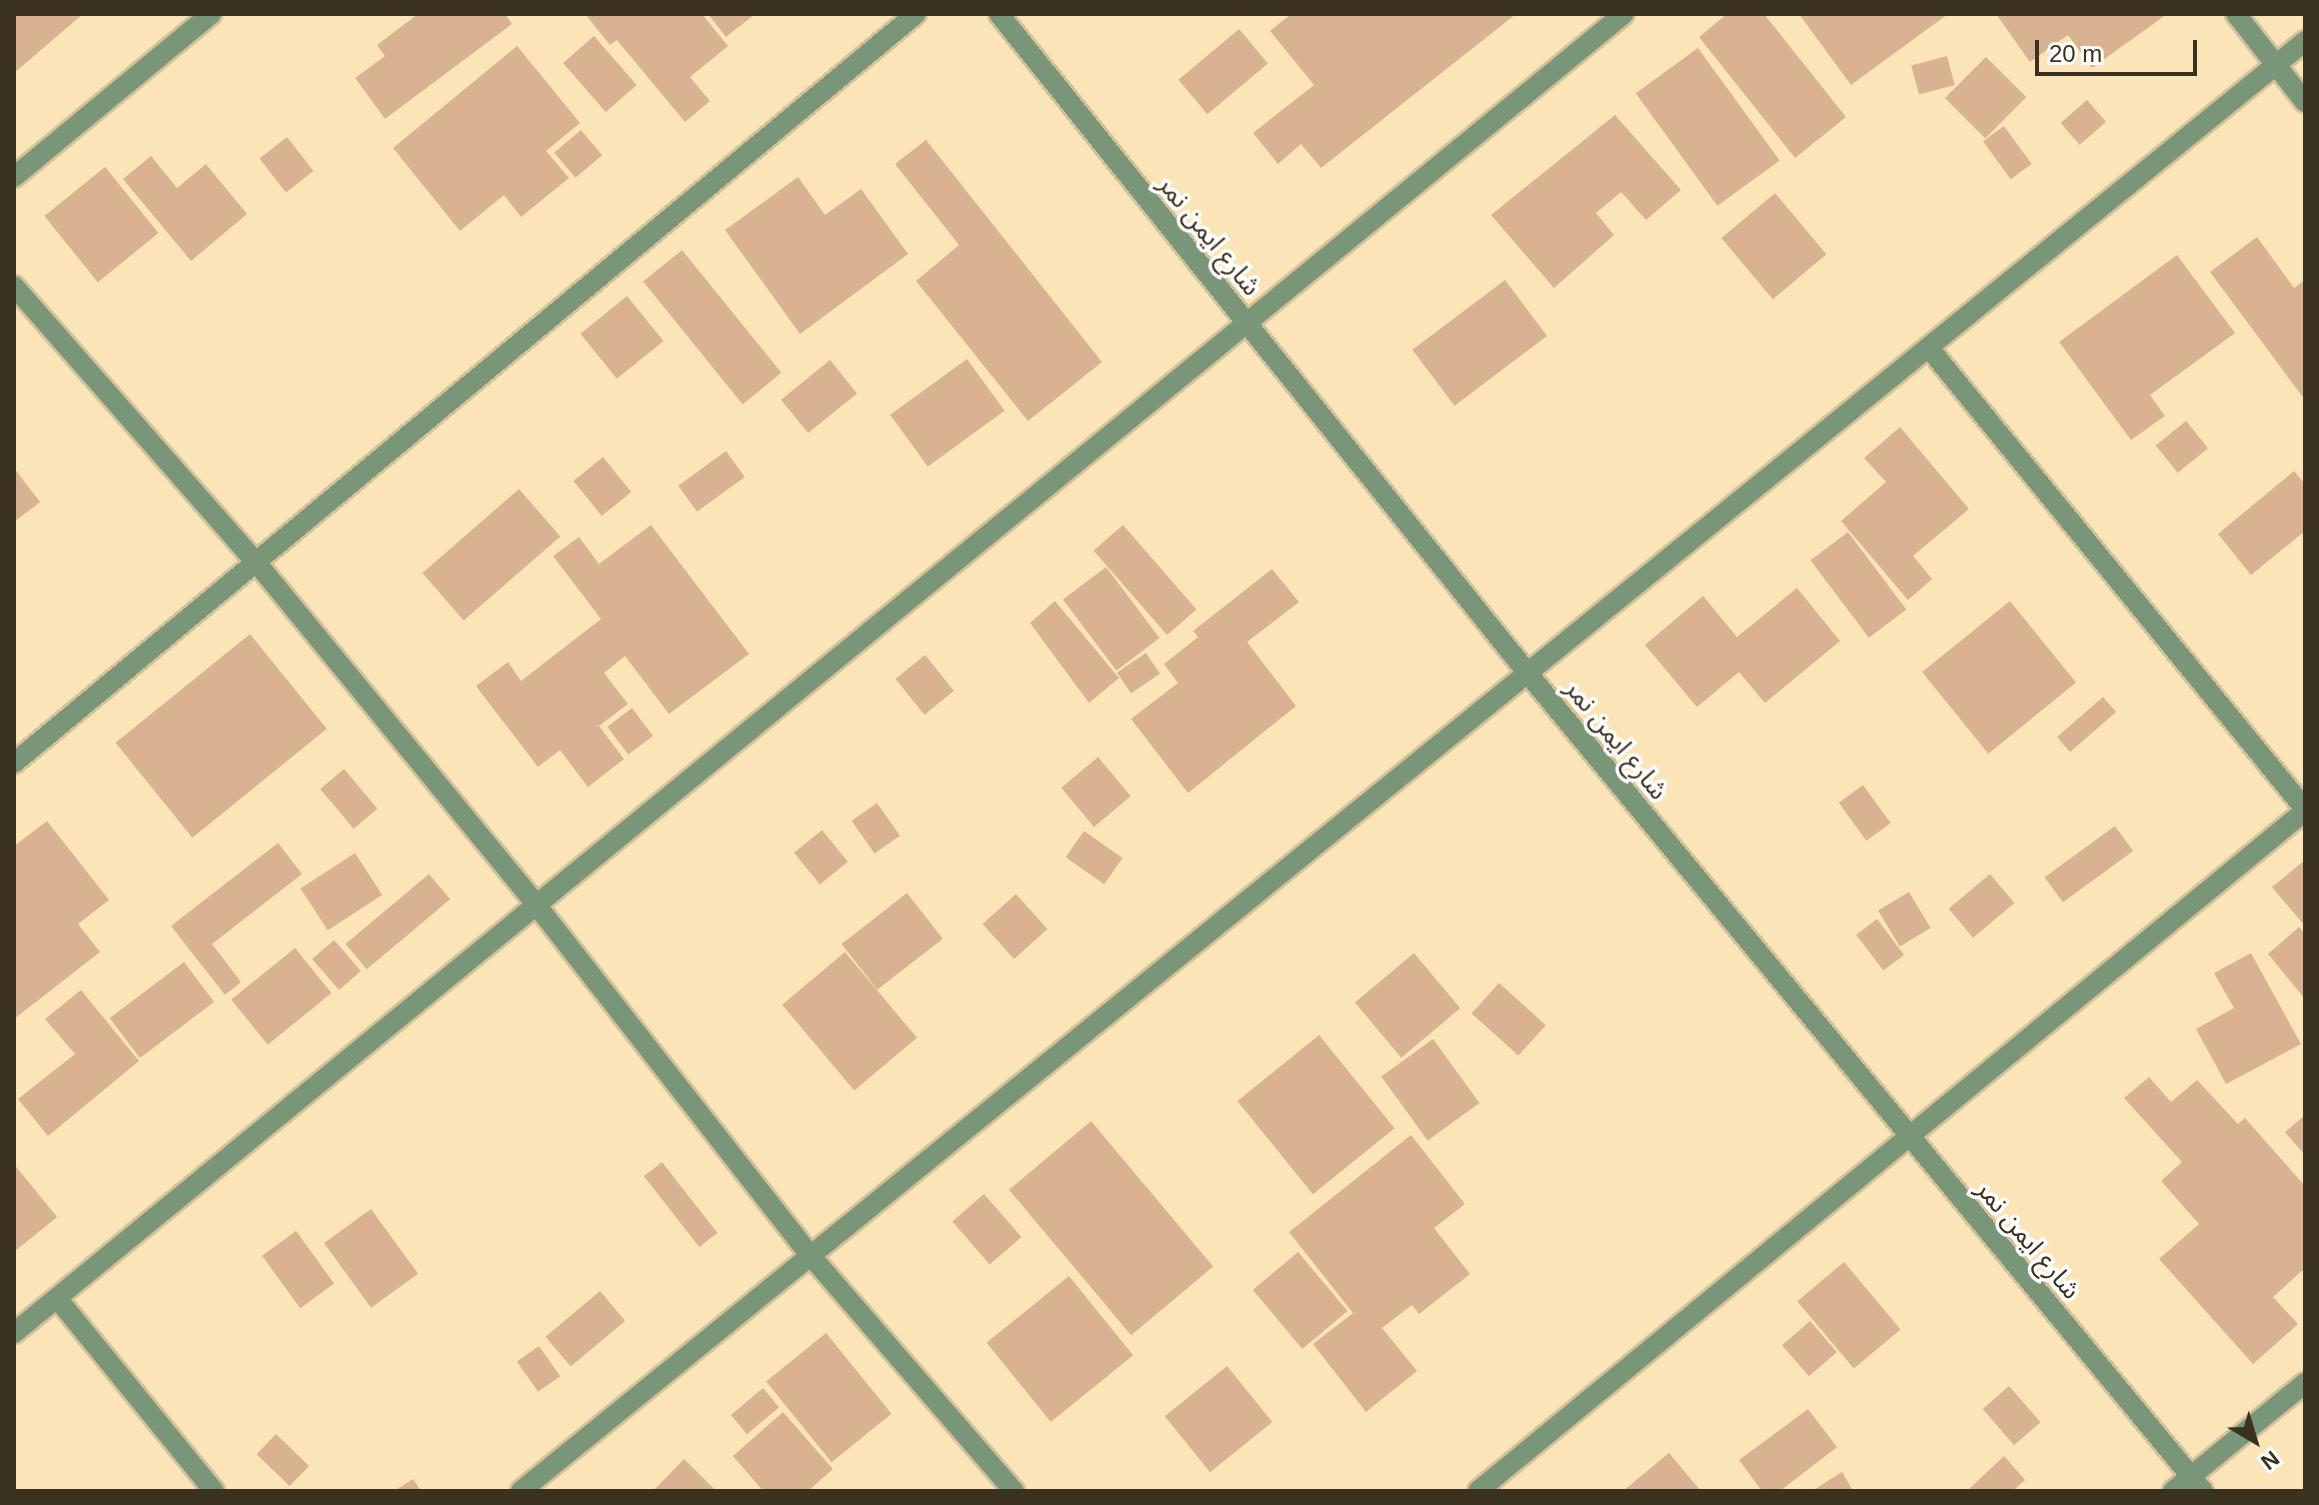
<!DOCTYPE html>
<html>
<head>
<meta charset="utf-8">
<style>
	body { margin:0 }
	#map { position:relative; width:2319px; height:1505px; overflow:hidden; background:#fbe4b7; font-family:Helvetica,"Noto Sans Arabic",sans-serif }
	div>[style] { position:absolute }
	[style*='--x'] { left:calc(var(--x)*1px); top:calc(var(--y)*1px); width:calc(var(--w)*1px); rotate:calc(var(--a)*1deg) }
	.building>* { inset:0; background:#d9b391; transform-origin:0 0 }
	.roads { filter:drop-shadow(2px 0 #d4c099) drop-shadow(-2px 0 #d4c099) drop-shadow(0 2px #d4c099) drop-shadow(0 -2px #d4c099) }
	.minor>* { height:20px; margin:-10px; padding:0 10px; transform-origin:10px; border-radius:10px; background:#7a9679 }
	span { translate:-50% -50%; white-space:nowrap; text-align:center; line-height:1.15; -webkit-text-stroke:7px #fff; paint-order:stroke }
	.street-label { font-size:26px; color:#3a311f }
	.frame { position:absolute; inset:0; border:16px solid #3a311f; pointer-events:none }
	.north { position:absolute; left:2215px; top:1401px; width:80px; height:80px; -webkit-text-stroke:6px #fff; paint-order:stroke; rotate:142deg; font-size:22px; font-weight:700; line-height:32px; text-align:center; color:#3a311f }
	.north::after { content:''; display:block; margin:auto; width:28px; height:36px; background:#3a311f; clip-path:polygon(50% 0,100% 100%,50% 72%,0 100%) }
	.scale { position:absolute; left:2035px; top:40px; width:162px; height:36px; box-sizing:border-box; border:4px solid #3a311f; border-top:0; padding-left:10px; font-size:24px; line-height:28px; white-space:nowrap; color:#3a311f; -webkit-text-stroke:6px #fff; paint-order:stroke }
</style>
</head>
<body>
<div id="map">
	<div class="building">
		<i style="clip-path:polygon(14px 14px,83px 14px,14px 73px)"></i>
		<i style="clip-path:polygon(418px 14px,505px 14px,512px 24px,385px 119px,355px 78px,385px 56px,377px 45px)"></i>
		<i style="clip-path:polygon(585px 14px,702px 14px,728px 46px,690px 77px,710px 101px,685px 122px,617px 40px,610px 45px)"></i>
		<i style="clip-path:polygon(708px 14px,755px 14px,726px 37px)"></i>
		<i style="clip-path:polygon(1291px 14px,1516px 14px,1321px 168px,1301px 144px,1278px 164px,1253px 133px,1314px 85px,1270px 31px)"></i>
		<i style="clip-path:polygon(1727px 14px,1764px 14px,1846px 117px,1795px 158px,1699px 37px)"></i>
		<i style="clip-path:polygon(1799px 14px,1948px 14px,1851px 85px)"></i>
		<i style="clip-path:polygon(1996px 14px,2167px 14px,2092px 68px,2068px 35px,2030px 62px)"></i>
		<i style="left:1239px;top:29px;width:45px;height:79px;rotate:50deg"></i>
		<i style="left:594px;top:36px;width:65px;height:41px;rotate:49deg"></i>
		<i style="clip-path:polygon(517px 46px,580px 123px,546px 151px,569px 178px,521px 217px,504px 195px,460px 231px,393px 148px)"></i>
		<i style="left:1698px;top:48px;width:139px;height:77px;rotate:54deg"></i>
		<i style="left:1947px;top:56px;width:30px;height:37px;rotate:75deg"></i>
		<i style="left:1986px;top:57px;width:57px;height:58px;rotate:45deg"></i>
		<i style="left:2087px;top:100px;width:29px;height:35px;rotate:49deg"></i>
		<i style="clip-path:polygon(1615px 115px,1681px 190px,1646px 220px,1621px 192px,1596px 213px,1614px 235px,1554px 288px,1491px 215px)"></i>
		<i style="left:2004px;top:126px;width:47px;height:26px;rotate:54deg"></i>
		<i style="left:581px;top:130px;width:33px;height:35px;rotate:50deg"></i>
		<i style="left:287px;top:137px;width:43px;height:35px;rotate:52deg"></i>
		<i style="clip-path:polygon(926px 140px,1102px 362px,1028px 421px,916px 281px,959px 245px,895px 164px)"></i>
		<i style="clip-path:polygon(151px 156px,177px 188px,206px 164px,247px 214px,191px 261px,123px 179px)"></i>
		<i style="left:105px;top:167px;width:85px;height:78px;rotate:51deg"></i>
		<i style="clip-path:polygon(798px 177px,825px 215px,861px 189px,908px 254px,800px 334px,725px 230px)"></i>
		<i style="left:1775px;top:193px;width:80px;height:70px;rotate:50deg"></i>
		<i style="clip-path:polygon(2257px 237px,2294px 288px,2305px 280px,2305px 400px,2210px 272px)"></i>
		<i style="left:682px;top:250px;width:158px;height:50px;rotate:51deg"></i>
		<i style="clip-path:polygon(2177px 255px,2235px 333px,2150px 395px,2165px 416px,2131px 440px,2059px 342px)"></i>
		<i style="left:1505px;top:280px;width:70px;height:116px;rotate:53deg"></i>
		<i style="left:627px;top:296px;width:58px;height:60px;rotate:51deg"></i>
		<i style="left:967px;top:359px;width:64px;height:95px;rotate:54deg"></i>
		<i style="left:830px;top:360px;width:43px;height:63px;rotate:51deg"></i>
		<i style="left:2186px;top:421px;width:35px;height:39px;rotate:51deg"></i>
		<i style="clip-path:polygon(1900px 427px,1969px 509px,1913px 556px,1932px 579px,1908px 600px,1841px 521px,1886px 482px,1864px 458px)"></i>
		<i style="left:726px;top:451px;width:32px;height:59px;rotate:54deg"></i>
		<i style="left:603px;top:457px;width:45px;height:38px;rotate:51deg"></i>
		<i style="clip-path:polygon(14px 468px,40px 502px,14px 522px)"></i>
		<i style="clip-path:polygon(2294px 471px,2305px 484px,2305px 531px,2251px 575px,2218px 534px)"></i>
		<i style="left:519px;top:489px;width:63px;height:128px;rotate:49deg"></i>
		<i style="clip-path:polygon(651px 525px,749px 654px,669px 714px,625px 656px,604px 673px,628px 704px,599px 726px,624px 759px,588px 787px,560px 750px,538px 767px,476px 686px,508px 662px,521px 681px,601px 619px,553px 556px,579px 537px,599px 564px)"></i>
		<i style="left:1123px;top:525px;width:112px;height:39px;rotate:49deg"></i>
		<i style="left:1848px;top:532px;width:97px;height:47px;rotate:53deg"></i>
		<i style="left:1106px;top:567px;width:89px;height:54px;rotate:53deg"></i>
		<i style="clip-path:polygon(1272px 569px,1299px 602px,1247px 642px,1296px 706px,1188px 793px,1131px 719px,1178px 683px,1164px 664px,1198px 637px,1193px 631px)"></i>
		<i style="clip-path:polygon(1797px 588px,1840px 641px,1765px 703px,1739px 672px,1697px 707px,1645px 645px,1703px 596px,1737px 637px)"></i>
		<i style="clip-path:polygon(1055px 601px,1119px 678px,1089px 703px,1030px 623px)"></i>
		<i style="left:2010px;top:601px;width:105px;height:113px;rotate:51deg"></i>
		<i style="left:250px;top:634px;width:122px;height:173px;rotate:51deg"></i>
		<i style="left:1146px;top:653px;width:25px;height:35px;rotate:56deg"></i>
		<i style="left:925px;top:655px;width:46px;height:38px;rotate:51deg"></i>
		<i style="left:2103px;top:697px;width:20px;height:61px;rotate:49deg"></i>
		<i style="left:632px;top:708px;width:35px;height:31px;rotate:53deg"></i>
		<i style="left:1098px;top:757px;width:51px;height:48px;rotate:50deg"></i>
		<i style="left:344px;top:769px;width:52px;height:31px;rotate:50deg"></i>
		<i style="left:1863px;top:785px;width:47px;height:30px;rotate:54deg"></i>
		<i style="left:877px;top:803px;width:40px;height:31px;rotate:55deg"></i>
		<i style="clip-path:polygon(47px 821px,109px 900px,78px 924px,100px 952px,14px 1019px,14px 846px)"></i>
		<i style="left:2115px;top:826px;width:31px;height:87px;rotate:54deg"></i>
		<i style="left:822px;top:830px;width:41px;height:36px;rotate:51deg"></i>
		<i style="left:1084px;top:831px;width:47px;height:32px;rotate:35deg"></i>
		<i style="clip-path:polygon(278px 843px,302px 874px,212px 944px,241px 982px,225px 995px,171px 926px)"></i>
		<i style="left:355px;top:853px;width:50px;height:65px;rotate:57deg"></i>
		<i style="clip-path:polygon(2305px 860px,2305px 926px,2272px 887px)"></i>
		<i style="left:429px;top:874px;width:33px;height:109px;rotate:50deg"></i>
		<i style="left:1990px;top:874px;width:38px;height:54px;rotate:50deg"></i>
		<i style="left:1909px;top:892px;width:42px;height:36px;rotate:59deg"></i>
		<i style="left:907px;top:893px;width:58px;height:83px;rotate:52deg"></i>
		<i style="left:1016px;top:894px;width:47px;height:45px;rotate:48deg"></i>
		<i style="left:1877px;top:919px;width:45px;height:26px;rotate:53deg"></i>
		<i style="clip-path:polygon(2299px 927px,2305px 934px,2305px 999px,2268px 954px)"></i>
		<i style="left:334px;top:940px;width:41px;height:29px;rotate:49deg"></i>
		<i style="left:295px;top:948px;width:58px;height:82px;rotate:51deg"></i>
		<i style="left:845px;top:952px;width:112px;height:82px;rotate:50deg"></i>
		<i style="left:1414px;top:953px;width:72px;height:77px;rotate:50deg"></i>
		<i style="clip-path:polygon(2251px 953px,2301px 1044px,2226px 1084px,2196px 1029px,2234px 1008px,2214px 973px)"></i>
		<i style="left:184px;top:962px;width:50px;height:93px;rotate:53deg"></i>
		<i style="left:1499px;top:983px;width:63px;height:41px;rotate:42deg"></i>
		<i style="clip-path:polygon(81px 990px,139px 1061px,48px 1136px,18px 1099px,75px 1054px,45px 1019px)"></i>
		<i style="left:1319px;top:1035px;width:120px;height:105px;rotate:51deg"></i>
		<i style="left:1433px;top:1039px;width:79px;height:64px;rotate:54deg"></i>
		<i style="clip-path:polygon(2149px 1077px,2171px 1102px,2197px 1080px,2238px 1124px,2245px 1118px,2305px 1186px,2305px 1268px,2273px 1297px,2298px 1324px,2253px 1364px,2159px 1259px,2199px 1224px,2161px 1181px,2182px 1162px,2124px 1098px)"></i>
		<i style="clip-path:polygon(2305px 1115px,2305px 1155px,2285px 1132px)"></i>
		<i style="left:1091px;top:1121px;width:190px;height:107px;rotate:50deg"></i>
		<i style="clip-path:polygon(1411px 1135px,1465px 1204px,1434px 1228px,1470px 1274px,1419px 1314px,1412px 1305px,1382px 1328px,1417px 1371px,1366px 1412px,1313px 1344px,1353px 1313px,1289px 1232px)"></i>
		<i style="left:662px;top:1162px;width:90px;height:23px;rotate:52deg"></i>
		<i style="clip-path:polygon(14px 1164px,57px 1217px,14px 1252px)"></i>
		<i style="left:984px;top:1194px;width:57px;height:42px;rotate:49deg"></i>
		<i style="left:371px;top:1209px;width:80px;height:58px;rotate:54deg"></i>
		<i style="left:296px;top:1231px;width:65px;height:42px;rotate:54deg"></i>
		<i style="left:1298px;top:1252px;width:77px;height:59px;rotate:50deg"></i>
		<i style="left:1844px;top:1262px;width:88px;height:61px;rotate:50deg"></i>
		<i style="left:1069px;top:1276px;width:102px;height:106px;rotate:51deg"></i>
		<i style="left:600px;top:1291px;width:39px;height:71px;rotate:50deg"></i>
		<i style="left:1810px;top:1321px;width:41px;height:37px;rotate:49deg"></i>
		<i style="left:826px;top:1333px;width:104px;height:77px;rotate:51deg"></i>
		<i style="left:539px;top:1346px;width:37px;height:27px;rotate:55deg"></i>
		<i style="left:1227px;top:1366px;width:72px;height:80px;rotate:51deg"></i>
		<i style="left:2009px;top:1386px;width:48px;height:35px;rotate:49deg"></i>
		<i style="left:763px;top:1388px;width:25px;height:42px;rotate:50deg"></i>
		<i style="clip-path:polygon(1808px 1409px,1837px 1447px,1780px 1491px,1762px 1491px,1739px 1460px)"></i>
		<i style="clip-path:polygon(783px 1412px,833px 1469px,808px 1491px,763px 1491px,733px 1456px)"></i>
		<i style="left:276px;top:1434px;width:46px;height:28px;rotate:44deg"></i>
		<i style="clip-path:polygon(1669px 1453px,1701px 1491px,1623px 1491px)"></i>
		<i style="clip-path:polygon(2004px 1456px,2025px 1480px,2013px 1491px,1967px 1491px)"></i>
		<i style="clip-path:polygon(684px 1459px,716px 1491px,653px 1491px)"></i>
		<i style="clip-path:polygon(1842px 1472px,1853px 1491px,1812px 1491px)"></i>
		<i style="clip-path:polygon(413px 1479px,421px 1491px,394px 1491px)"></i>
	</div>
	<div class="roads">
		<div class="minor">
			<i style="--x:999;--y:14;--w:849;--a:51.27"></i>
			<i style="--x:1530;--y:676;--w:1057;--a:50.45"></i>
			<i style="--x:2236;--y:14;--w:112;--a:51.9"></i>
			<i style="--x:14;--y:177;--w:256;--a:-39.6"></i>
			<i style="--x:14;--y:286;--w:367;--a:48.8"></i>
			<i style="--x:256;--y:562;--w:446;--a:50.7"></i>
			<i style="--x:538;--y:907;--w:443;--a:52"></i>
			<i style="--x:811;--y:1256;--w:311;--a:49.2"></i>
			<i style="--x:1929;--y:348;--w:595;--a:50.8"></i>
			<i style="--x:14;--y:763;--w:1172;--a:-39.71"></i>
			<i style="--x:57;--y:1298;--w:249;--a:50.9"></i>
			<i style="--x:14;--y:1333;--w:2081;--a:-39.33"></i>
			<i style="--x:521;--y:1491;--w:2299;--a:-39.1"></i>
			<i style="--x:1478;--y:1491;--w:1071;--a:-39.43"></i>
			<i style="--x:2173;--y:1491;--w:171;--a:-39.3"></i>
		</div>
	</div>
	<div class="street-label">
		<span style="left:1209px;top:236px;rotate:51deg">شارع ايمن نمر</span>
		<span style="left:1616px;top:740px;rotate:51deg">شارع ايمن نمر</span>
		<span style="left:2028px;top:1240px;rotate:50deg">شارع ايمن نمر</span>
	</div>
	<div class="frame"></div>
	<div class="north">N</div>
	<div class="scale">20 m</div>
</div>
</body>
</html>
